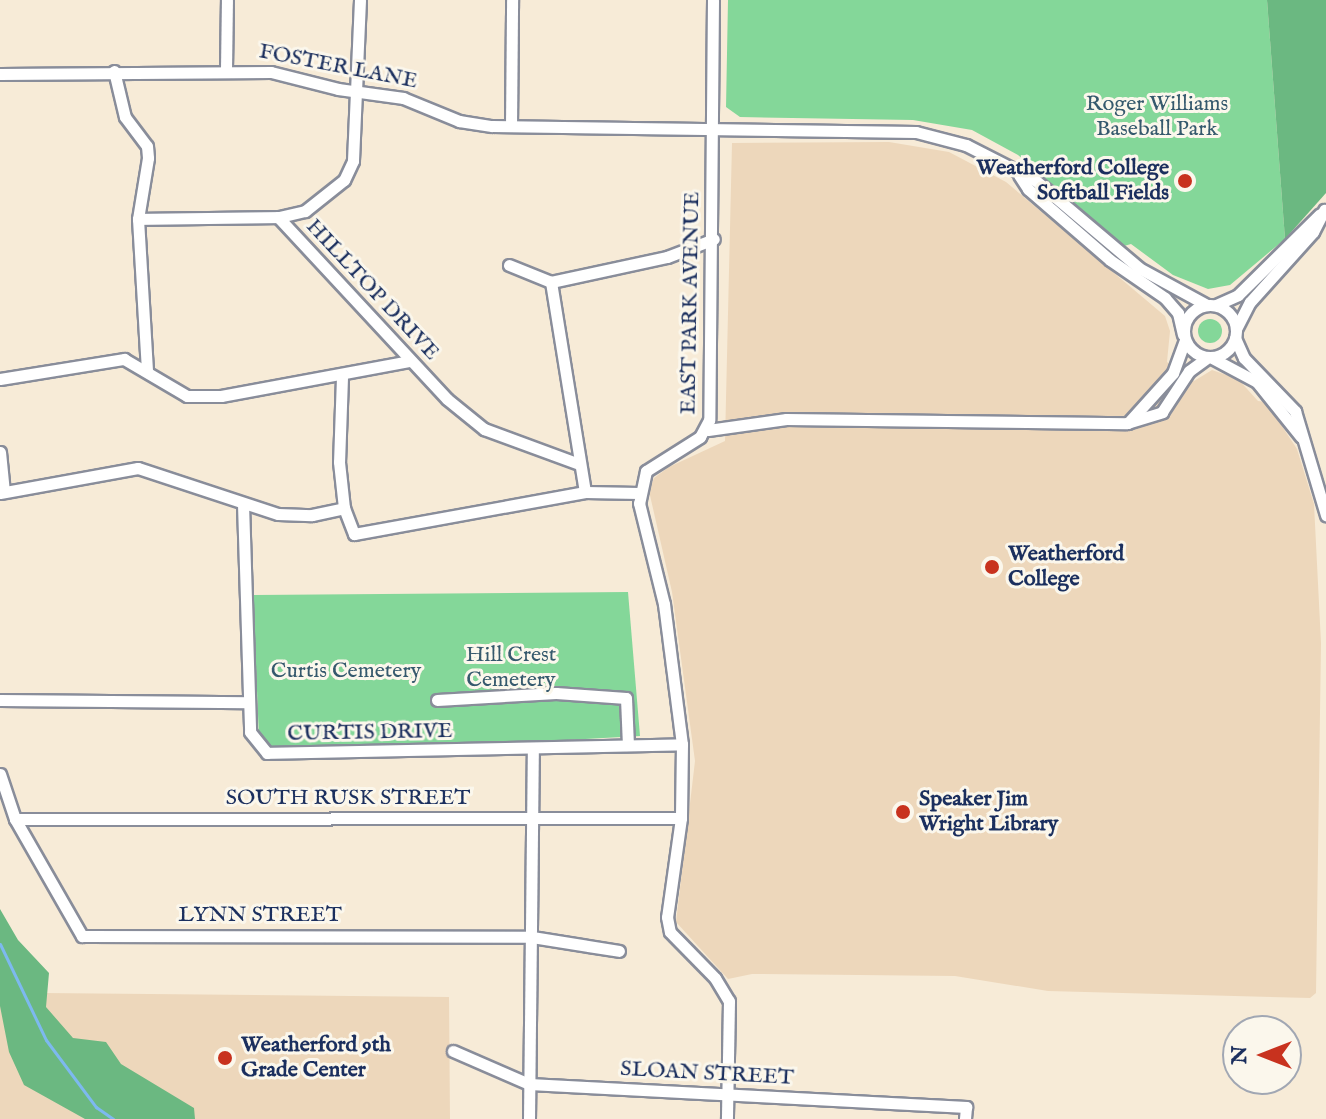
<!DOCTYPE html>
<html>
<head>
<meta charset="utf-8">
<style>
	body { margin:0 }
	#map { position:relative; width:1326px; height:1119px; overflow:hidden; background:#f7ebd7; font-family:"IM FELL English",serif }
	div>[style] { position:absolute }
	[style*='--x'] { left:calc(var(--x)*1px); top:calc(var(--y)*1px); width:calc(var(--w)*1px); rotate:calc(var(--a)*1deg) }
	.built>* { inset:0; background:#edd7bb }
	.green>* { inset:0; background:#84d799 }
	.round { border-radius:50% }
	.forest>* { inset:0; background:#6bb881 }
	.stream>* { height:3px; margin:-1.5px; padding:0 1.5px; transform-origin:1.5px; border-radius:1.5px; background:#7db9ef }
	.roads { filter:drop-shadow(2px 0 #898d9a) drop-shadow(-2px 0 #898d9a) drop-shadow(0 2px #898d9a) drop-shadow(0 -2px #898d9a) }
	.minor>* { height:11px; margin:-5.5px; padding:0 5.5px; transform-origin:5.5px; border-radius:5.5px; background:#fff }
	.minor>.ring { margin:-5.5px; padding:0; box-sizing:content-box; background:none; border:11px solid #fff; border-radius:50% }
	.dots>* { width:22px; height:22px; translate:-50% -50%; box-sizing:border-box; border:4px solid #fbf7ec; border-radius:50% }
	span { translate:-50% -50%; white-space:nowrap; text-align:center; line-height:1.15; -webkit-text-stroke:6px #fbf7ec; paint-order:stroke }
	.street-label { font-size:22px; color:#1b2f5e }
	.park-label { font-size:22px; color:#35596d }
	.poi-label { font-size:22px; color:#1b2f5e; font-weight:700 }
	.right { translate:-100% -50%; text-align:right }
	.left { translate:0 -50%; text-align:left }
	.north { position:absolute; left:1222px; top:1015px; width:80px; height:80px; box-sizing:border-box; background:#fbf7ec; border:2px solid #a1a7b3; border-radius:50%; rotate:270deg; font-size:22px; font-weight:700; line-height:32px; text-align:center; color:#1b2f5e }
	.north::after { content:''; display:block; margin:auto; width:28px; height:36px; background:#c8321e; clip-path:polygon(50% 0,100% 100%,50% 72%,0 100%) }
</style>
</head>
<body>
<div id="map">
	<div class="built">
		<i style="clip-path:polygon(889px 142px,949px 152px,1006px 182px,1165px 316px,1170px 331px,1167px 362px,1194px 381px,1212px 370px,1238px 379px,1258px 401px,1266px 402px,1297px 449px,1314px 504px,1321px 643px,1316px 993px,1310px 998px,1048px 991px,955px 976px,752px 974px,728px 979px,676px 922px,695px 761px,672px 592px,649px 491px,654px 478px,669px 467px,725px 441px,732px 143px)"></i>
		<i style="clip-path:polygon(0 943px,43px 993px,449px 997px,450px 1119px,0 1119px)"></i>
	</div>
	<div class="green">
		<i style="clip-path:polygon(728px 0,1267px 0,1285px 239px,1230px 285px,1208px 289px,1173px 275px,1131px 244px,1124px 246px,1018px 155px,972px 130px,913px 120px,740px 117px,726px 107px)"></i>
		<i class="round" style="left:1198px;top:319px;width:24px;height:24px"></i>
		<i style="clip-path:polygon(628px 592px,640px 736px,440px 747px,271px 748px,259px 738px,253px 595px)"></i>
	</div>
	<div class="forest">
		<i style="clip-path:polygon(1267px 0,1326px 0,1326px 193px,1285px 239px)"></i>
		<i style="clip-path:polygon(0 909px,18px 940px,49px 973px,46px 1007px,73px 1038px,106px 1042px,121px 1064px,194px 1108px,195px 1119px,85px 1119px,24px 1085px,9px 1052px,0 1006px)"></i>
	</div>
	<div class="stream">
		<i style="--x:0;--y:944;--w:106;--a:64.4"></i>
		<i style="--x:46;--y:1040;--w:84;--a:53.3"></i>
		<i style="--x:96;--y:1107;--w:21;--a:35"></i>
	</div>
	<div class="roads">
		<div class="minor">
			<i style="--x:360;--y:0;--w:161;--a:92.5"></i>
			<i style="--x:353;--y:161;--w:21;--a:115"></i>
			<i style="--x:344;--y:180;--w:50;--a:141.5"></i>
			<i style="--x:305;--y:211;--w:28;--a:167"></i>
			<i style="--x:278;--y:217;--w:248;--a:47.1"></i>
			<i style="--x:447;--y:399;--w:48;--a:39"></i>
			<i style="--x:484;--y:429;--w:101;--a:20.2"></i>
			<i style="--x:713;--y:0;--w:420;--a:90.5"></i>
			<i style="--x:709;--y:420;--w:19;--a:118"></i>
			<i style="--x:700;--y:437;--w:64;--a:147.8"></i>
			<i style="--x:646;--y:471;--w:33;--a:102"></i>
			<i style="--x:639;--y:503;--w:104;--a:76.1"></i>
			<i style="--x:664;--y:604;--w:141;--a:82.7"></i>
			<i style="--x:682;--y:744;--w:74;--a:90.8"></i>
			<i style="--x:681;--y:818;--w:100;--a:98"></i>
			<i style="--x:667;--y:917;--w:15;--a:79"></i>
			<i style="--x:670;--y:932;--w:64;--a:45.6"></i>
			<i style="--x:715;--y:978;--w:27;--a:59"></i>
			<i style="--x:729;--y:1001;--w:118;--a:91"></i>
			<i style="--x:226;--y:69;--w:69;--a:-89.2"></i>
			<i style="--x:114;--y:71;--w:47;--a:76.6"></i>
			<i style="--x:125;--y:117;--w:36;--a:53"></i>
			<i style="--x:147;--y:146;--w:12;--a:85"></i>
			<i style="--x:148;--y:158;--w:62;--a:99.3"></i>
			<i style="--x:138;--y:219;--w:151;--a:86.6"></i>
			<i style="--x:0;--y:74;--w:271;--a:-0.4"></i>
			<i style="--x:271;--y:72;--w:69;--a:14.2"></i>
			<i style="--x:338;--y:89;--w:66;--a:7.9"></i>
			<i style="--x:403;--y:98;--w:61;--a:22.3"></i>
			<i style="--x:459;--y:121;--w:33;--a:9"></i>
			<i style="--x:492;--y:126;--w:424;--a:0.8"></i>
			<i style="--x:916;--y:132;--w:52;--a:14.6"></i>
			<i style="--x:966;--y:145;--w:77;--a:26.9"></i>
			<i style="--x:1035;--y:180;--w:136;--a:40.2"></i>
			<i style="--x:1139;--y:268;--w:77;--a:28.6"></i>
			<i style="--x:511;--y:126;--w:126;--a:-89.5"></i>
			<i style="--x:1019;--y:175;--w:17;--a:57"></i>
			<i style="--x:1028;--y:189;--w:108;--a:40.9"></i>
			<i style="--x:1110;--y:260;--w:67;--a:34.6"></i>
			<i style="--x:1165;--y:298;--w:20;--a:49"></i>
			<i style="--x:1178;--y:313;--w:22;--a:77"></i>
			<i style="--x:138;--y:219;--w:140;--a:-0.8"></i>
			<i style="--x:509;--y:265;--w:45;--a:22"></i>
			<i class="ring" style="left:1184px;top:305px;width:41px;height:41px"></i>
			<i style="--x:1216;--y:305;--w:24;--a:-24"></i>
			<i style="--x:1238;--y:295;--w:115;--a:-44.6"></i>
			<i style="--x:1236;--y:329;--w:30;--a:-63"></i>
			<i style="--x:1250;--y:302;--w:94;--a:-48"></i>
			<i style="--x:1313;--y:232;--w:25;--a:-63"></i>
			<i style="--x:1235;--y:338;--w:22;--a:66"></i>
			<i style="--x:1244;--y:358;--w:74;--a:46.1"></i>
			<i style="--x:1295;--y:411;--w:109;--a:73.4"></i>
			<i style="--x:1212;--y:358;--w:51;--a:28.1"></i>
			<i style="--x:1257;--y:382;--w:70;--a:51.3"></i>
			<i style="--x:342;--y:377;--w:85;--a:92"></i>
			<i style="--x:339;--y:462;--w:46;--a:83.8"></i>
			<i style="--x:0;--y:379;--w:126;--a:-9.2"></i>
			<i style="--x:124;--y:359;--w:73;--a:30.4"></i>
			<i style="--x:187;--y:396;--w:34;--a:0"></i>
			<i style="--x:221;--y:396;--w:191;--a:-10.5"></i>
			<i style="--x:1128;--y:423;--w:67;--a:-48"></i>
			<i style="--x:1173;--y:373;--w:35;--a:-70"></i>
			<i style="--x:708;--y:430;--w:79;--a:-8"></i>
			<i style="--x:786;--y:419;--w:341;--a:0.7"></i>
			<i style="--x:1127;--y:423;--w:37;--a:-17"></i>
			<i style="--x:1162;--y:412;--w:49;--a:-56.6"></i>
			<i style="--x:1189;--y:371;--w:22;--a:-36"></i>
			<i style="--x:0;--y:452;--w:40;--a:84.3"></i>
			<i style="--x:585;--y:492;--w:213;--a:-99.2"></i>
			<i style="--x:551;--y:282;--w:119;--a:-12.2"></i>
			<i style="--x:667;--y:257;--w:50;--a:-21"></i>
			<i style="--x:0;--y:493;--w:140;--a:-10.3"></i>
			<i style="--x:138;--y:468;--w:147;--a:18.2"></i>
			<i style="--x:278;--y:514;--w:34;--a:2"></i>
			<i style="--x:312;--y:515;--w:33;--a:-12"></i>
			<i style="--x:344;--y:508;--w:28;--a:69"></i>
			<i style="--x:354;--y:534;--w:235;--a:-10.3"></i>
			<i style="--x:585;--y:492;--w:54;--a:1.1"></i>
			<i style="--x:243;--y:504;--w:228;--a:88.2"></i>
			<i style="--x:250;--y:732;--w:27;--a:51"></i>
			<i style="--x:267;--y:753;--w:415;--a:-1.2"></i>
			<i style="--x:0;--y:700;--w:248;--a:0.5"></i>
			<i style="--x:437;--y:700;--w:119;--a:-3.4"></i>
			<i style="--x:556;--y:693;--w:70;--a:4.1"></i>
			<i style="--x:626;--y:698;--w:47;--a:87.6"></i>
			<i style="--x:0;--y:774;--w:47;--a:71.6"></i>
			<i style="--x:15;--y:819;--w:135;--a:60.2"></i>
			<i style="--x:82;--y:936;--w:450;--a:0.1"></i>
			<i style="--x:532;--y:937;--w:88;--a:9.1"></i>
			<i style="--x:15;--y:819;--w:666;--a:-0.09"></i>
			<i style="--x:453;--y:1051;--w:83;--a:23.5"></i>
			<i style="--x:529;--y:1084;--w:438;--a:3"></i>
			<i style="--x:966;--y:1107;--w:12;--a:95"></i>
			<i style="--x:529;--y:1119;--w:371;--a:-89.4"></i>
		</div>
	</div>
	<div class="dots">
		<i style="left:1185px;top:181px;background:#c8321e"></i>
		<i style="left:992px;top:567px;background:#c8321e"></i>
		<i style="left:903px;top:812px;background:#c8321e"></i>
		<i style="left:225px;top:1058px;background:#c8321e"></i>
	</div>
	<div class="street-label">
		<span style="left:338px;top:67px;rotate:11deg">FOSTER LANE</span>
		<span style="left:372px;top:290px;rotate:47deg">HILLTOP DRIVE</span>
		<span style="left:691px;top:303px;rotate:-89deg">EAST PARK AVENUE</span>
		<span style="left:370px;top:733px;rotate:-1deg">CURTIS DRIVE</span>
		<span style="left:348px;top:799px">SOUTH RUSK STREET</span>
		<span style="left:260px;top:916px">LYNN STREET</span>
		<span style="left:707px;top:1074px;rotate:3deg">SLOAN STREET</span>
	</div>
	<div class="park-label">
		<span style="left:1157px;top:117px">Roger Williams<br>Baseball Park</span>
		<span style="left:511px;top:668px">Hill Crest<br>Cemetery</span>
		<span style="left:346px;top:672px">Curtis Cemetery</span>
	</div>
	<div class="poi-label">
		<span class="right" style="left:1169px;top:181px">Weatherford College<br>Softball Fields</span>
		<span class="left" style="left:1008px;top:567px">Weatherford<br>College</span>
		<span class="left" style="left:919px;top:812px">Speaker Jim<br>Wright Library</span>
		<span class="left" style="left:241px;top:1058px">Weatherford 9th<br>Grade Center</span>
	</div>
	<div class="north">N</div>
</div>
</body>
</html>
